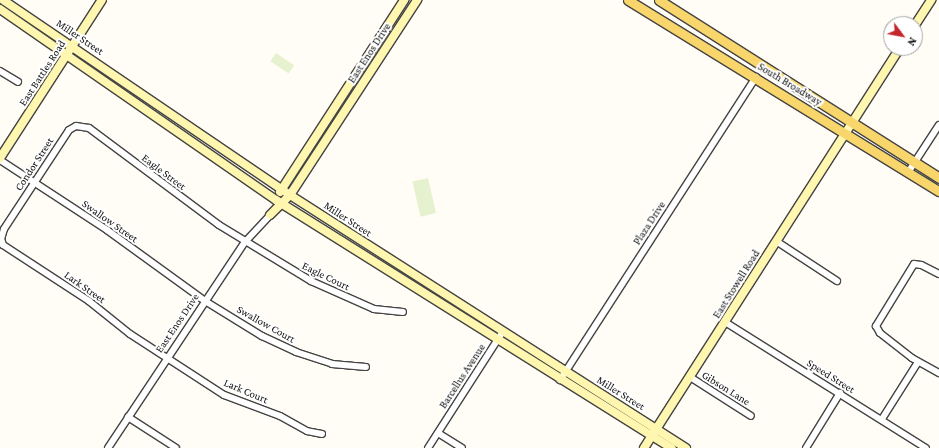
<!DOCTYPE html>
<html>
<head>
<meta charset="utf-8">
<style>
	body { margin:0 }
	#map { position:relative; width:939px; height:448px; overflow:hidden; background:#fffdf5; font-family:"Crimson Pro",serif }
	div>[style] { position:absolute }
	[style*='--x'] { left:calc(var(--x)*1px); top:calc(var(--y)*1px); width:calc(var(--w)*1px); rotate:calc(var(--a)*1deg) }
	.pitch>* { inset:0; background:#e6f2cf; transform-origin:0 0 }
	.roads { filter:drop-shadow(1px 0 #444) drop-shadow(-1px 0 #444) drop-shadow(0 1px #444) drop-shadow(0 -1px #444) }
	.street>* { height:6px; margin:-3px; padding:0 3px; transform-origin:3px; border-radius:3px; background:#fff }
	.secondary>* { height:8px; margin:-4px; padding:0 4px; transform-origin:4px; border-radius:4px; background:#fff6b0 }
	.primary>* { height:9px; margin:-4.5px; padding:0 4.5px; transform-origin:4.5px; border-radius:4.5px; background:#f9d66b }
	span { translate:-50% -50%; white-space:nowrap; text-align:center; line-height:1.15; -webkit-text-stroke:4px #fff; paint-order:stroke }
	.street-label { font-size:11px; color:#111 }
	.north { position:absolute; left:883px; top:16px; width:40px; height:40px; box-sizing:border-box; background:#fff; border:1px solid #a0a0a0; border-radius:50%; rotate:122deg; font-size:11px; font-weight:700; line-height:16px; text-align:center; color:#111 }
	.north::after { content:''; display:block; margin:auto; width:14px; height:18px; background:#c4262e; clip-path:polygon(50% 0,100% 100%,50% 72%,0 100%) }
</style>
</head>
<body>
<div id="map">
	<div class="pitch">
		<i style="left:276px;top:53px;width:22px;height:10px;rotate:34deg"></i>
		<i style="left:428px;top:178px;width:36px;height:16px;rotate:77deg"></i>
	</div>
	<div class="roads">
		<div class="street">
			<i style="--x:0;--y:71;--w:21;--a:31"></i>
			<i style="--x:0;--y:160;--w:128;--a:33.2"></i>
			<i style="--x:107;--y:230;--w:121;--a:35.9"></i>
			<i style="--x:205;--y:301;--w:67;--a:31.6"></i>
			<i style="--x:262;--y:336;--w:38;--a:25"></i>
			<i style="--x:296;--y:352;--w:38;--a:18"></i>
			<i style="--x:332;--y:364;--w:34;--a:5"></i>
			<i style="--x:909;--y:171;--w:55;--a:-56.9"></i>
			<i style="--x:776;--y:241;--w:73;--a:33.3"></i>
			<i style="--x:939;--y:274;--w:20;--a:-153"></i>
			<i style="--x:921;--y:265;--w:7;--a:-172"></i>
			<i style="--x:914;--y:264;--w:73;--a:121.5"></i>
			<i style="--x:876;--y:326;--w:8;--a:60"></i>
			<i style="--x:880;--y:333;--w:41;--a:38"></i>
			<i style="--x:912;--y:358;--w:31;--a:29"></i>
			<i style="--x:725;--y:322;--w:237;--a:32.1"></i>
			<i style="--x:690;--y:377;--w:72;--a:32.6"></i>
			<i style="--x:560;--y:380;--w:361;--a:-57.1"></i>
			<i style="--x:128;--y:417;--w:57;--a:32.9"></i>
			<i style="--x:882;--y:419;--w:67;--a:-57.7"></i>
			<i style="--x:438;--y:433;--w:28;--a:32"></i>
			<i style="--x:322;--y:434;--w:15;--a:-169"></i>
			<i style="--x:307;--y:431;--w:31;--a:-151"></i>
			<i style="--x:280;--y:416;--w:60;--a:-159.4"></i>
			<i style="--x:224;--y:395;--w:112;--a:-147"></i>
			<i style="--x:130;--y:334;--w:53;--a:-141.2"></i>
			<i style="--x:89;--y:301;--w:103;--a:-146.9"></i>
			<i style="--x:3;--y:245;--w:6;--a:-108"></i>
			<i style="--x:1;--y:239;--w:10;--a:-73"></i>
			<i style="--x:4;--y:229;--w:118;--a:-56.7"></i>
			<i style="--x:69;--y:130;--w:8;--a:-30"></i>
			<i style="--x:76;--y:126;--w:13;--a:9"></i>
			<i style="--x:89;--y:128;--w:162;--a:36.7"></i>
			<i style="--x:219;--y:225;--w:108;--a:31.3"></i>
			<i style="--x:311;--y:281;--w:69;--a:24"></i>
			<i style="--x:374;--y:309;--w:29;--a:6"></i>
			<i style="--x:108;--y:448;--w:247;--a:-56.4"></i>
			<i style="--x:245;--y:242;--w:37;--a:-47"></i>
			<i style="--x:428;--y:448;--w:139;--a:-57.3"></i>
			<i style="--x:806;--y:448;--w:65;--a:-58.3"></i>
		</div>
		<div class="secondary">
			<i style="--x:3;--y:0;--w:347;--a:34.2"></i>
			<i style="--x:290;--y:195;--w:470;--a:32.6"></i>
			<i style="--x:0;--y:9;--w:336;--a:34.7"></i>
			<i style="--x:276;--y:200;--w:467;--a:32.1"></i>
			<i style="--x:915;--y:25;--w:30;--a:-57"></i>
			<i style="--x:0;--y:158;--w:188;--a:-57.2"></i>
			<i style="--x:280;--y:192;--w:229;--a:-57.1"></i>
			<i style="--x:270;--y:215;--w:28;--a:-45"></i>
			<i style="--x:290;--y:195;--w:233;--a:-56.9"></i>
			<i style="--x:644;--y:448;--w:475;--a:-57.4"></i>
		</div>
		<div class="primary">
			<i style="--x:628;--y:0;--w:365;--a:31.6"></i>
			<i style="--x:659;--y:0;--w:332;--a:32.4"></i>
		</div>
	</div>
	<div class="street-label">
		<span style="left:80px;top:37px;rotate:34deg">Miller Street</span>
		<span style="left:369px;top:53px;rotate:-57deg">East Enos Drive</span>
		<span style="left:42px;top:73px;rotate:-57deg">East Battles Road</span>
		<span style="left:790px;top:84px;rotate:31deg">South Broadway</span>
		<span style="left:34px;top:164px;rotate:-57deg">Condor Street</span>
		<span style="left:164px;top:172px;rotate:37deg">Eagle Street</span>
		<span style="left:348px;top:219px;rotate:33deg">Miller Street</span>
		<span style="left:110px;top:221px;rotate:35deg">Swallow Street</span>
		<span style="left:649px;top:223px;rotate:-57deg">Plaza Drive</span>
		<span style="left:326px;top:276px;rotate:26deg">Eagle Court</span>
		<span style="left:736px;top:284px;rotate:-58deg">East Stowell Road</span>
		<span style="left:85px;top:287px;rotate:35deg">Lark Street</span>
		<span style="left:177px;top:323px;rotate:-56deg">East Enos Drive</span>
		<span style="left:266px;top:324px;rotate:29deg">Swallow Court</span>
		<span style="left:462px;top:376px;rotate:-57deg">Barcellus Avenue</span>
		<span style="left:831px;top:376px;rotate:32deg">Speed Street</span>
		<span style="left:726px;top:388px;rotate:32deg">Gibson Lane</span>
		<span style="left:246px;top:391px;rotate:23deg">Lark Court</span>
		<span style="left:621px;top:393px;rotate:32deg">Miller Street</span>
	</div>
	<div class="north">N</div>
</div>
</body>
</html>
